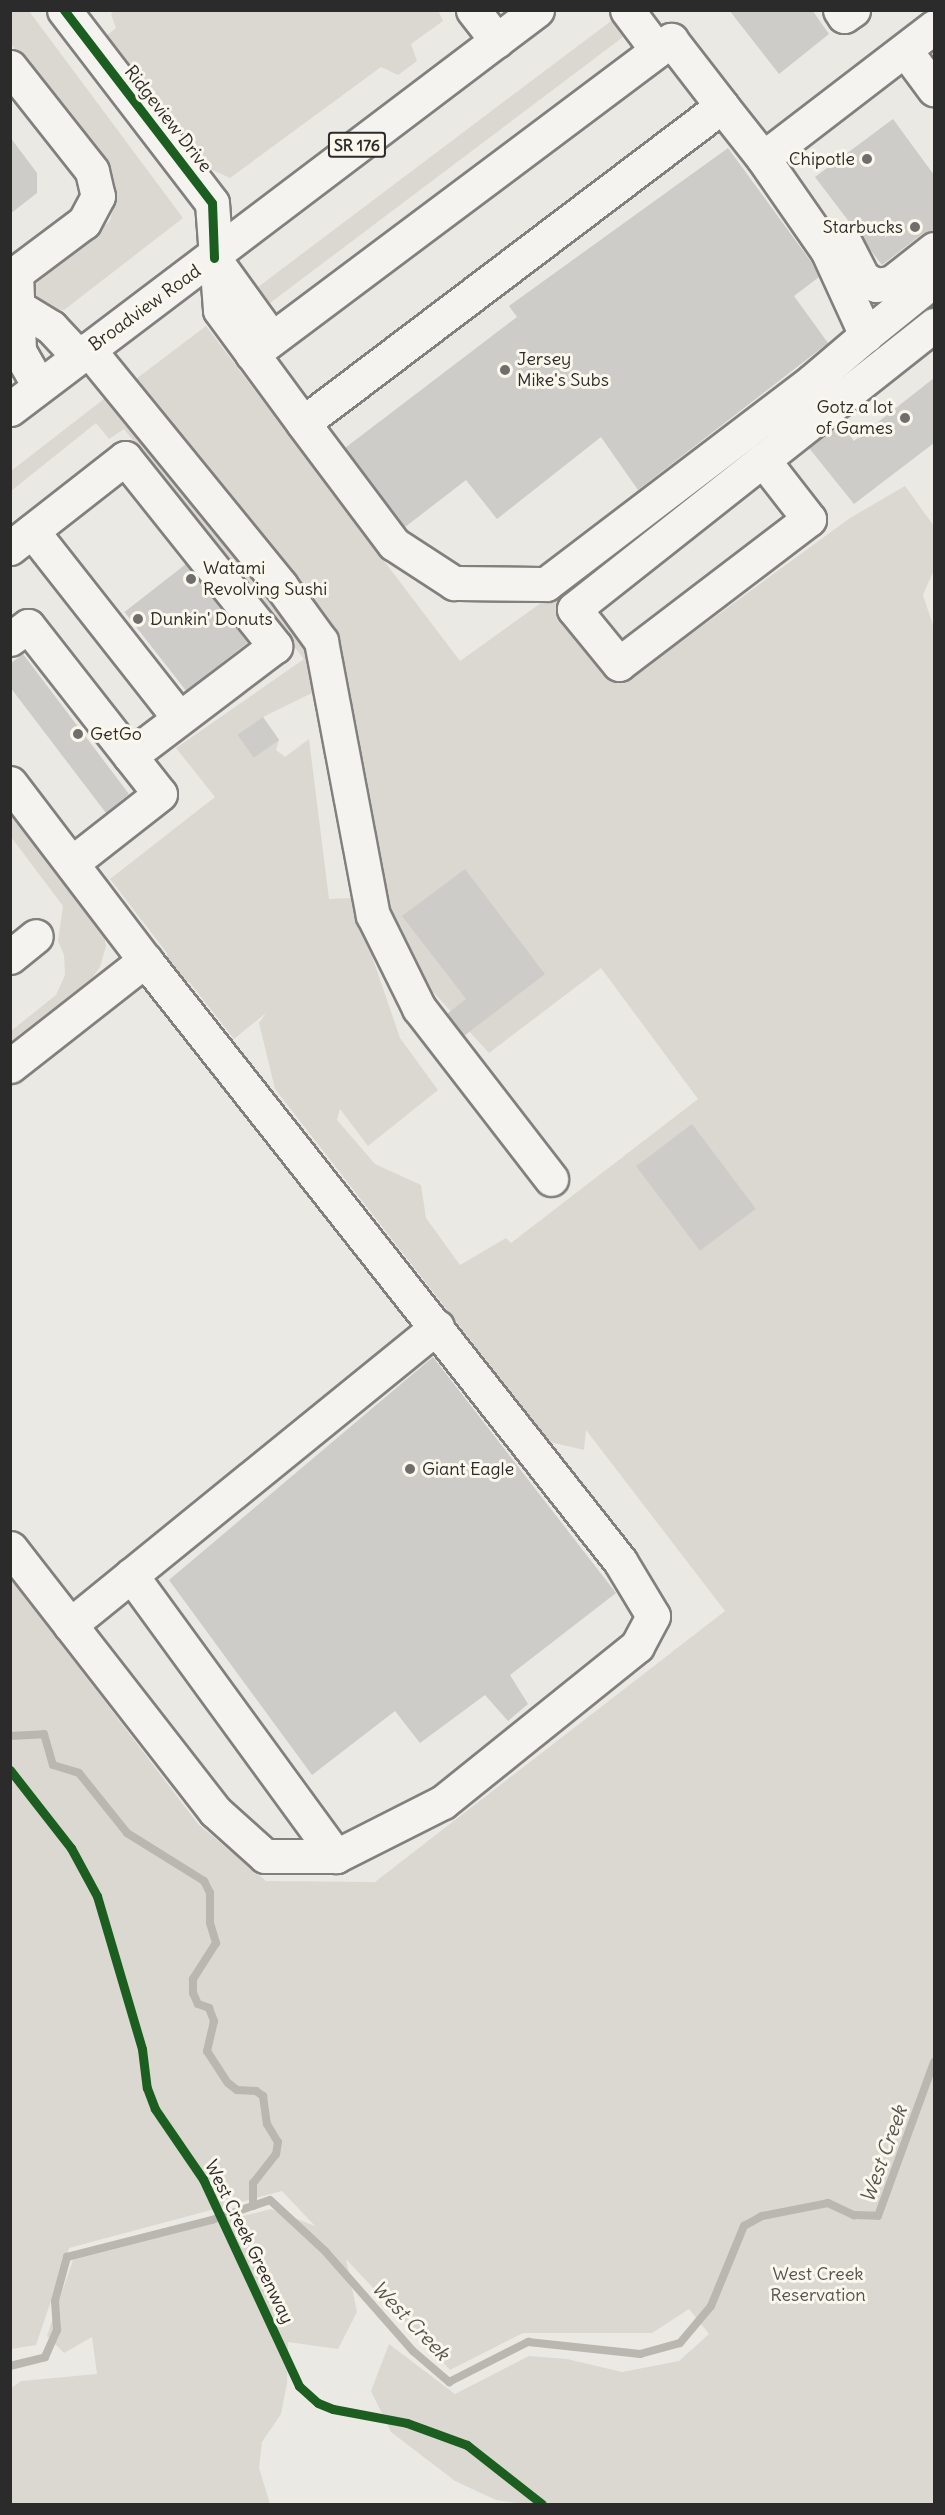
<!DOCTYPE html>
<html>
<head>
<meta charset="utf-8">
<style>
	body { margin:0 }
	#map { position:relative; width:945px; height:2515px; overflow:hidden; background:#eae9e4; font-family:Delius,sans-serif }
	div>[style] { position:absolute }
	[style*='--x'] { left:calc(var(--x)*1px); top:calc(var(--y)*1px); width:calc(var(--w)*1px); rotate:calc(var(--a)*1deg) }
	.green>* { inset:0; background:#dbd8d1; transform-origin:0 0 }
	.stream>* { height:8px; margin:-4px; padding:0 4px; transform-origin:4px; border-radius:4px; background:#b9b7b0 }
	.building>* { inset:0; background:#cdccc8; transform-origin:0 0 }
	.roads { filter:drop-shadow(2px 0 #81807e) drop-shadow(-2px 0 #81807e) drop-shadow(0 2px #81807e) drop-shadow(0 -2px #81807e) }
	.minor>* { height:33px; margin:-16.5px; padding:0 16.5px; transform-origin:16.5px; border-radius:16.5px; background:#f4f3ef }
	.major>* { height:33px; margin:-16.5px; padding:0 16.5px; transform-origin:16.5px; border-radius:16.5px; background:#f4f3ef }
	.cycleway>* { height:9px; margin:-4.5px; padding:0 4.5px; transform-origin:4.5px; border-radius:4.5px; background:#1b5e20 }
	.dots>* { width:16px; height:16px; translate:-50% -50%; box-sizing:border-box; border:3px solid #fbf7ec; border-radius:50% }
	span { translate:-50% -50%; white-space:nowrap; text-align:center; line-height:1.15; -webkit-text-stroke:6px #fbf7ec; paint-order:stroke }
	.shield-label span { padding:2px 4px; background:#fbf7ec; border:2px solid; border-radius:4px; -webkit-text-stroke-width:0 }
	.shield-label { font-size:16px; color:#2b2b2b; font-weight:700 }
	.street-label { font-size:18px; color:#2b2b2b }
	.poi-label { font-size:18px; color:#2b2b2b }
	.right { translate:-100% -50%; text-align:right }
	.left { translate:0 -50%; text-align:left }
	.park-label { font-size:18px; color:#545351 }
	.water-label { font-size:20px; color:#555552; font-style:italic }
	.frame { position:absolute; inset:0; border:12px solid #2b2b2b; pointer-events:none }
</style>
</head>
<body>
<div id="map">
	<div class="green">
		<i style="clip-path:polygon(115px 10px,438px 10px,443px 21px,411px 44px,417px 61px,398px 75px,381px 67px,230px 178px,204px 166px,104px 38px,116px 28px,111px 14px)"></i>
		<i style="clip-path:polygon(11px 11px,29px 11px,183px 218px,64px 310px,35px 307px,30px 289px,110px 221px,115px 200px,109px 169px,11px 44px)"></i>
		<i style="left:611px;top:21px;width:20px;height:442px;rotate:53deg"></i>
		<i style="clip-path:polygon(206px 326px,460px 661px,552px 595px,623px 684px,850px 518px,905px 486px,934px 526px,934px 570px,923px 595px,934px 628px,934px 2504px,524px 2504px,496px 2500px,455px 2481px,391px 2432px,371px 2391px,389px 2344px,455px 2394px,529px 2356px,567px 2359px,622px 2372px,679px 2361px,709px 2334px,689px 2309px,652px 2333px,523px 2333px,450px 2370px,346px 2259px,357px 2312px,338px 2349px,288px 2342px,287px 2383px,281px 2414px,262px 2442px,259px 2468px,270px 2504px,11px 2504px,11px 2388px,21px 2381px,97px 2374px,92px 2337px,64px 2353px,47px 2336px,73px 2260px,271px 2209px,315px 2226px,282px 2191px,69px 2248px,36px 2345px,11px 2349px,11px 1578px,198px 1824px,266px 1881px,375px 1882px,725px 1611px,586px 1430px,584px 1450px,550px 1442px,275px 1089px,259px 1023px,266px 1013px,234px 1039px,190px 983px,167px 970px,167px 953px,110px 879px,215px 797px,176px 748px,304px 659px,124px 429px,109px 439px,96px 423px,11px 491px,11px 471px,109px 395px,303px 639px,319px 686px,314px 692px,263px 717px,279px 740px,276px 750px,285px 757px,309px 739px,329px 899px,352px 898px,400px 1038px,438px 1090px,368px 1146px,340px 1109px,337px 1120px,375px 1164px,421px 1185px,426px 1218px,460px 1265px,506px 1238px,511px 1243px,698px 1099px,601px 968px,489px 1053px,412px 969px,382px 898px,341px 648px,136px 379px)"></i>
		<i style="clip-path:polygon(11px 817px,20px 820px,102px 924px,106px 946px,100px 967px,92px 978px,11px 1041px,11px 1031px,56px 995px,65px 975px,64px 955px,58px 941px,63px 906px,11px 837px)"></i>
	</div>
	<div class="stream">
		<i style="--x:10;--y:1736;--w:34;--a:-3"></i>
		<i style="--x:44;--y:1734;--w:32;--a:74"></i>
		<i style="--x:53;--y:1765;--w:27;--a:17"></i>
		<i style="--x:79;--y:1773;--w:77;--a:51.3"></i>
		<i style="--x:127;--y:1833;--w:91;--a:31.9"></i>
		<i style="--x:204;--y:1881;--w:13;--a:63"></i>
		<i style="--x:210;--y:1893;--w:30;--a:90"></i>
		<i style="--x:210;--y:1923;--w:21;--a:73"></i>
		<i style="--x:216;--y:1943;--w:43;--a:122.6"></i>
		<i style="--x:193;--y:1979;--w:14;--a:90"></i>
		<i style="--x:193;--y:1993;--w:12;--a:66"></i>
		<i style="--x:198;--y:2004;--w:12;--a:20"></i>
		<i style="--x:209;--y:2008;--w:14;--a:69"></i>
		<i style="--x:214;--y:2021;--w:31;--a:103"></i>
		<i style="--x:207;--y:2051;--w:38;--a:57"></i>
		<i style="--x:228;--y:2083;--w:11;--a:38"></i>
		<i style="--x:237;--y:2090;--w:19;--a:3"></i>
		<i style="--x:256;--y:2091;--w:9;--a:36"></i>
		<i style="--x:263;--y:2096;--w:28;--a:82"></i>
		<i style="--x:267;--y:2124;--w:21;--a:59"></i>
		<i style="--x:278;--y:2142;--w:12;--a:99"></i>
		<i style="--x:276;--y:2154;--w:37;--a:128"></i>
		<i style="--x:253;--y:2183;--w:23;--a:90"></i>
		<i style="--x:10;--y:2366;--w:36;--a:-14"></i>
		<i style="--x:45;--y:2357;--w:30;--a:-66"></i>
		<i style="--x:57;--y:2330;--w:29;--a:-94"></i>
		<i style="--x:55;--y:2301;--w:46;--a:-74.7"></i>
		<i style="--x:67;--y:2257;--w:150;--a:-14.3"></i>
		<i style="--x:212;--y:2220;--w:61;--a:-19"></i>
		<i style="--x:270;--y:2200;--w:75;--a:42.8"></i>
		<i style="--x:325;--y:2251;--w:133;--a:48.7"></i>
		<i style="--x:413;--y:2351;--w:48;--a:40.7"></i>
		<i style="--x:449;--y:2382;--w:89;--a:-26.9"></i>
		<i style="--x:528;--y:2342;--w:113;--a:6.1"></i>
		<i style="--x:640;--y:2354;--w:41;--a:-15.4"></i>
		<i style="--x:680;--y:2343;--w:48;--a:-50"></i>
		<i style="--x:711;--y:2306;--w:87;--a:-67.6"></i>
		<i style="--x:744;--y:2226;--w:21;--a:-29"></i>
		<i style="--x:762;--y:2216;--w:67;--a:-11.1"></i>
		<i style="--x:828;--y:2203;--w:29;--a:25"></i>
		<i style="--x:854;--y:2215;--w:24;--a:2"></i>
		<i style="--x:878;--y:2216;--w:164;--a:-70"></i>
	</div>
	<div class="building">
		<i style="clip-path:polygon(729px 10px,812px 10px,829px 34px,779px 74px)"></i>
		<i style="clip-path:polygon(893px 119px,934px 175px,934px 231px,922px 234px,882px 265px,815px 177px)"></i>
		<i style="clip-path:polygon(10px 137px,37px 173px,37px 193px,10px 214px)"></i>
		<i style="clip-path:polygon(728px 148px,812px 263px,819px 277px,794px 296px,828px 343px,638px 490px,601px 437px,497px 519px,466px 480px,405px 527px,345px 448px,517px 317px,509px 306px)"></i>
		<i style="clip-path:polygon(934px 378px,934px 443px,854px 504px,809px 448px,840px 423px,854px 441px)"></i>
		<i style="left:186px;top:564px;width:100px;height:78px;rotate:52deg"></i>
		<i style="clip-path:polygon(23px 654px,129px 794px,106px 813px,10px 687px,10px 664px)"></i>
		<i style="left:263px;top:717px;width:28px;height:31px;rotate:55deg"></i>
		<i style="clip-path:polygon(465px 869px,545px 974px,464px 1036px,447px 1014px,466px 999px,402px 916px)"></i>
		<i style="left:692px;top:1124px;width:106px;height:70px;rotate:53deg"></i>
		<i style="clip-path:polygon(433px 1357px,616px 1593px,510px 1675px,528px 1704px,508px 1721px,485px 1695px,420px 1743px,395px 1711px,312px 1775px,169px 1580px)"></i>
	</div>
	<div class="roads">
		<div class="minor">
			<i style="--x:64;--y:10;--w:243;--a:52.5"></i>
			<i style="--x:212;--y:203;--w:107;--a:85.7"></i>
			<i style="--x:220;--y:310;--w:140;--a:53.7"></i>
			<i style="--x:473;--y:10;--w:39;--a:52"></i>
			<i style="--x:627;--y:10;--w:50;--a:53.1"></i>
			<i style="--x:840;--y:10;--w:7;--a:56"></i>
			<i style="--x:844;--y:16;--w:11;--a:-34"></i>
			<i style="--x:934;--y:27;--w:215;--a:142.5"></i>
			<i style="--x:763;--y:158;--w:112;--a:55.2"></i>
			<i style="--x:827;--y:250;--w:94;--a:65.4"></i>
			<i style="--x:866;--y:335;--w:87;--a:-39"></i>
			<i style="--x:905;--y:50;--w:49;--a:53.4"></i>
			<i style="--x:10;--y:67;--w:132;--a:51.7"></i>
			<i style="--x:92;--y:171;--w:26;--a:77"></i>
			<i style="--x:98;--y:196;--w:30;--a:118"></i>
			<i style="--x:84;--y:222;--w:85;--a:143.1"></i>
			<i style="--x:16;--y:273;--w:78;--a:87.8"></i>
			<i style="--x:19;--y:351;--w:40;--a:60.3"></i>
			<i style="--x:763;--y:158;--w:66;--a:-128.3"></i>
			<i style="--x:722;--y:106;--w:525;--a:142.89"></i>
			<i style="--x:303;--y:423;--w:151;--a:53.1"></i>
			<i style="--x:394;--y:544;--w:72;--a:33"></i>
			<i style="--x:454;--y:583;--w:92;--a:0.6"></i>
			<i style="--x:546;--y:584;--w:335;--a:-37.3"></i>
			<i style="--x:812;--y:381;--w:71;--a:-40.4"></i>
			<i style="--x:844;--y:241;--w:42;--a:62.8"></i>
			<i style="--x:863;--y:278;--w:15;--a:28"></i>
			<i style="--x:876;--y:285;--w:15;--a:-8"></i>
			<i style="--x:891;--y:283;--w:55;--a:-38.3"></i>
			<i style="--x:215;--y:260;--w:97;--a:54.2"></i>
			<i style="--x:10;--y:302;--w:48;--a:31.4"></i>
			<i style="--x:51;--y:327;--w:40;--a:47"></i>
			<i style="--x:88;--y:349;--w:306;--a:50.8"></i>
			<i style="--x:281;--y:586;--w:68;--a:54"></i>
			<i style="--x:321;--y:641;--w:279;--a:79.3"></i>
			<i style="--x:373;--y:915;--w:104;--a:63.7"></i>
			<i style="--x:419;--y:1008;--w:216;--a:52.3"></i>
			<i style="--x:252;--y:354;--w:524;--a:-36.85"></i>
			<i style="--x:671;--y:40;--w:83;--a:52.3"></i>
			<i style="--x:763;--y:460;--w:75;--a:52.1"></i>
			<i style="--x:809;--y:519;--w:239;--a:142.7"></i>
			<i style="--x:619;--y:664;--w:71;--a:-129.3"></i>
			<i style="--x:574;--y:609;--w:241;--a:-38.3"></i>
			<i style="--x:763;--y:460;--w:218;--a:-38.3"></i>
			<i style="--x:32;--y:531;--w:238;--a:51.8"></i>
			<i style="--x:10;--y:548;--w:146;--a:-38"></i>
			<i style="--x:125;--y:458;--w:241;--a:51.4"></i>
			<i style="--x:275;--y:646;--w:182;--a:142.8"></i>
			<i style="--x:130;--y:756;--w:48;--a:51.7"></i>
			<i style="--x:160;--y:794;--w:112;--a:141.9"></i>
			<i style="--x:10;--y:639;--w:22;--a:-36"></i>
			<i style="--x:28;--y:626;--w:165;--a:51.9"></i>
			<i style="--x:10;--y:783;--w:223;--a:52.7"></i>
			<i style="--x:145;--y:960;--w:766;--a:51.68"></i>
			<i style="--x:620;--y:1561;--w:64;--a:59"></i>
			<i style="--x:653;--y:1616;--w:34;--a:118"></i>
			<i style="--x:637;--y:1646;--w:249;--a:141.2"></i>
			<i style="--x:443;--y:1802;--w:120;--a:153.2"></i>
			<i style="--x:336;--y:1856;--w:71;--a:180"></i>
			<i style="--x:265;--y:1856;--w:67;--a:-138"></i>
			<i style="--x:215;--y:1811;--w:333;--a:-127.9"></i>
			<i style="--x:10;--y:957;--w:33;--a:-39"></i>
			<i style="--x:10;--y:1066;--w:172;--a:-38.1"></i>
			<i style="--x:131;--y:1575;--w:348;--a:53.9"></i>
			<i style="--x:70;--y:1625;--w:473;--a:-39.1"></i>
		</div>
		<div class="major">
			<i style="--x:10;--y:409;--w:661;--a:-37.13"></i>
		</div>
	</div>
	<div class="cycleway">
		<i style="--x:64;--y:10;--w:243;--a:52.5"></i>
		<i style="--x:212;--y:203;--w:55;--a:87.9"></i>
		<i style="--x:10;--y:1770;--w:99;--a:52"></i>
		<i style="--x:71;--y:1848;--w:55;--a:61.6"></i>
		<i style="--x:97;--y:1896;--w:159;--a:73.6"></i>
		<i style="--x:142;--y:2049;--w:39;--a:83"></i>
		<i style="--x:147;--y:2088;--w:22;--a:69"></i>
		<i style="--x:155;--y:2109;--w:85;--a:55.6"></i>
		<i style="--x:203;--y:2179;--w:228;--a:65.1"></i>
		<i style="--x:299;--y:2386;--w:25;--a:42"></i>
		<i style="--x:318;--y:2403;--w:16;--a:22"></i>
		<i style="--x:333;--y:2409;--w:75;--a:10.7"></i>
		<i style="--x:407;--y:2423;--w:64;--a:20.1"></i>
		<i style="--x:467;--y:2445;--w:95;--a:38.2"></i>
	</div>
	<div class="dots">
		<i style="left:867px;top:159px;background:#6e6e6c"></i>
		<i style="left:915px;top:227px;background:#6e6e6c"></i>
		<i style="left:505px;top:370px;background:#6e6e6c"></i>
		<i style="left:905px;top:418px;background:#6e6e6c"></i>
		<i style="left:191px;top:579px;background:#6e6e6c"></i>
		<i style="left:138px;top:619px;background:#6e6e6c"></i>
		<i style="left:78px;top:734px;background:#6e6e6c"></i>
		<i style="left:410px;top:1469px;background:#6e6e6c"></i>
	</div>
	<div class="shield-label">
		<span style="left:357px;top:145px">SR 176</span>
	</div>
	<div class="street-label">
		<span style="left:168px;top:119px;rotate:52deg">Ridgeview Drive</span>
		<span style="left:145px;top:308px;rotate:-36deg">Broadview Road</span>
		<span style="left:249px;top:2242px;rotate:64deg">West Creek Greenway</span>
	</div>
	<div class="poi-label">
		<span class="right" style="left:855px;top:159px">Chipotle</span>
		<span class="right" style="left:903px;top:227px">Starbucks</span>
		<span class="left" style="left:517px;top:370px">Jersey<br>Mike's Subs</span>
		<span class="right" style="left:893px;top:418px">Gotz a lot<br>of Games</span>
		<span class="left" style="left:203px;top:579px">Watami<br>Revolving Sushi</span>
		<span class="left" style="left:150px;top:619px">Dunkin' Donuts</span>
		<span class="left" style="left:90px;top:734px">GetGo</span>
		<span class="left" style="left:422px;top:1469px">Giant Eagle</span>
	</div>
	<div class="park-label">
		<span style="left:818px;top:2285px">West Creek<br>Reservation</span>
	</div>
	<div class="water-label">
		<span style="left:883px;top:2154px;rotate:-70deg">West Creek</span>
		<span style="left:411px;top:2320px;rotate:46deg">West Creek</span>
	</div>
	<div class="frame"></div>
</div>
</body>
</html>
